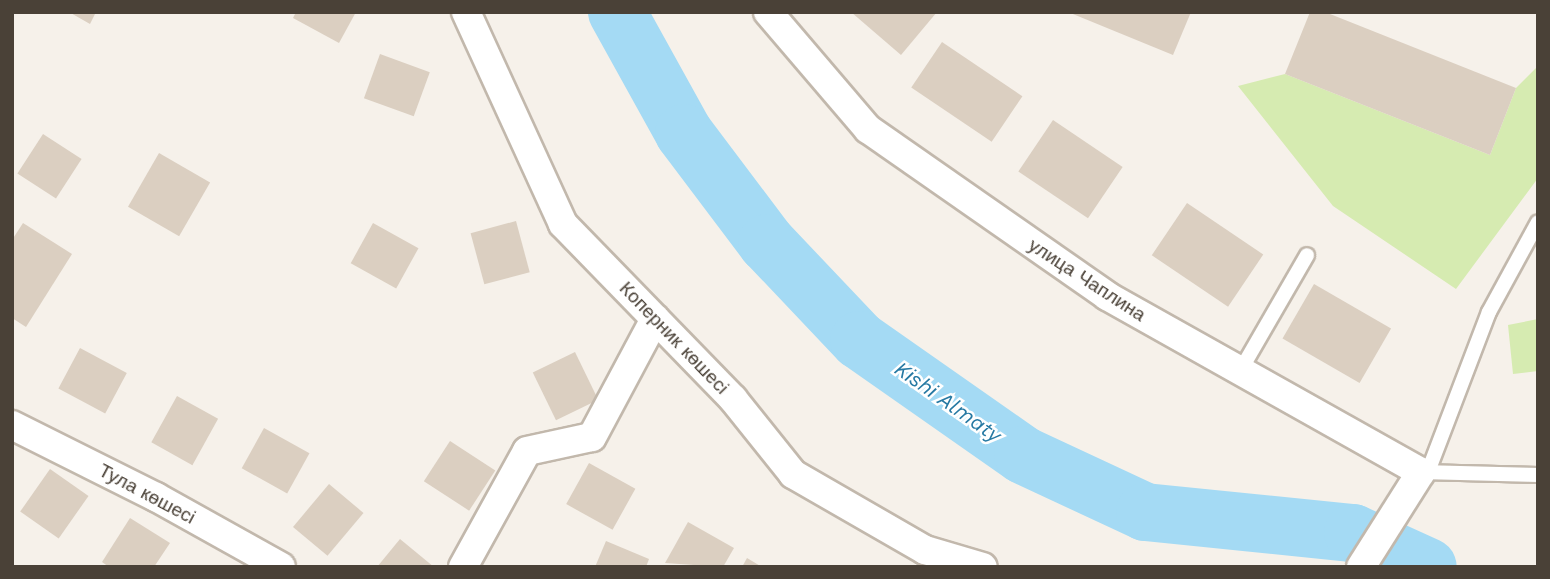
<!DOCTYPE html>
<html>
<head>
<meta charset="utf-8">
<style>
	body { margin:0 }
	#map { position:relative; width:1550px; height:579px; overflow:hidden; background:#f6f1ea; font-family:"Work Sans",sans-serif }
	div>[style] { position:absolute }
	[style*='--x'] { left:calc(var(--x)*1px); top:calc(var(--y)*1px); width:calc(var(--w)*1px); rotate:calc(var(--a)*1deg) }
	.green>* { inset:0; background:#d6ebb1 }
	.river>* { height:58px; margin:-29px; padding:0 29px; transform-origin:29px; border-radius:29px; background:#a4daf4 }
	.building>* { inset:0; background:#dbcfc1; transform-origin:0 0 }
	.roads { filter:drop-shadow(2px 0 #c2b8ac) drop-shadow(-2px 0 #c2b8ac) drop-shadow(0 2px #c2b8ac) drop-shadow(0 -2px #c2b8ac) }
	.lane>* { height:14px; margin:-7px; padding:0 7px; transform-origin:7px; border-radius:7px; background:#fff }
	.street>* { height:28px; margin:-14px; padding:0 14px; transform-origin:14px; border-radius:14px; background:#fff }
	span { translate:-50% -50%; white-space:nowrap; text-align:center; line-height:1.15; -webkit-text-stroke:5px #fff; paint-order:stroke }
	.street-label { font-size:19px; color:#4a4137 }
	.water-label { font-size:21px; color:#2679a3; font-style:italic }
	.frame { position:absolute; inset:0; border:14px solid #4a4137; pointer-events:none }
</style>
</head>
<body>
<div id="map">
	<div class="green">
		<i style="clip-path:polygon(1538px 66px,1538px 178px,1456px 289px,1333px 206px,1238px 86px,1285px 74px,1490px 155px,1516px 88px)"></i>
		<i style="clip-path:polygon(1538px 319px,1538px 371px,1513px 374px,1508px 325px)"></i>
	</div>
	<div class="river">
		<i style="--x:617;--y:12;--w:138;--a:61"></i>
		<i style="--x:684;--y:133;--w:138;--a:53"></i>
		<i style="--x:767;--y:243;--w:134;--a:46.5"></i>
		<i style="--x:859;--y:340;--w:200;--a:35"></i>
		<i style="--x:1023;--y:455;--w:135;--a:25"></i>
		<i style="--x:1145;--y:512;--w:209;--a:5.8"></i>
		<i style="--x:1353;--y:533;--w:82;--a:24.4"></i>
	</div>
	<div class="building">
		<i style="clip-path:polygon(69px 12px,96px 12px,90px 24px)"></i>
		<i style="clip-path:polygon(296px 12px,356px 12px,339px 43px,293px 18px)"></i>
		<i style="clip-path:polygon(851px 12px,937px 12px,901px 55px)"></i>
		<i style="clip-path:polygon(1068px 12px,1191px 12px,1173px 55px)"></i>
		<i style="clip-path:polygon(1310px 12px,1325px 12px,1516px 88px,1490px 155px,1285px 74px)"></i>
		<i style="left:942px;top:42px;width:97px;height:55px;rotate:34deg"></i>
		<i style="left:380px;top:54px;width:53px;height:47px;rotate:20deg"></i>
		<i style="left:1053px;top:120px;width:84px;height:62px;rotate:34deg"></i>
		<i style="left:43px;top:134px;width:46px;height:47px;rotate:33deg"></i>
		<i style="left:159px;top:153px;width:59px;height:62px;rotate:30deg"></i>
		<i style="left:1187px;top:203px;width:92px;height:63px;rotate:34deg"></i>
		<i style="left:516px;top:221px;width:53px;height:47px;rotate:75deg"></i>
		<i style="clip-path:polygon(23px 223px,72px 254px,26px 327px,12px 318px,12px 240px)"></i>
		<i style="left:373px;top:223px;width:52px;height:46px;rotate:29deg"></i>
		<i style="left:1314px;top:284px;width:89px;height:63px;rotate:30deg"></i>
		<i style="left:80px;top:348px;width:53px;height:46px;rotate:28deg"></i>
		<i style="left:575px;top:352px;width:53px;height:47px;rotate:64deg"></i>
		<i style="left:177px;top:396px;width:47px;height:53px;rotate:29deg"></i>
		<i style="left:264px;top:428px;width:52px;height:46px;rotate:29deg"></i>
		<i style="left:450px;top:441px;width:54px;height:48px;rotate:33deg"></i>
		<i style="left:589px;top:463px;width:53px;height:47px;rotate:29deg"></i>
		<i style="left:50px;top:469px;width:47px;height:52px;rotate:35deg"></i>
		<i style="left:329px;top:484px;width:45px;height:56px;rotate:40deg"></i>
		<i style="clip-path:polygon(130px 518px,170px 543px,154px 567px,109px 567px,102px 562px)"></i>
		<i style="clip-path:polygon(688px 522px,734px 548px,723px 567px,665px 563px)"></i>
		<i style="clip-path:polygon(400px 539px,434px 567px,377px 567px)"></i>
		<i style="clip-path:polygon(606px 541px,649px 559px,646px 567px,595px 567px)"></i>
		<i style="clip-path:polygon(747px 558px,762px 567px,742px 567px)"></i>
	</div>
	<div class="roads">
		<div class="lane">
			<i style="--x:1239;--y:373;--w:136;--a:-60"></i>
			<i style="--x:1429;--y:469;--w:168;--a:-69.1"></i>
			<i style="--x:1489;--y:312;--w:102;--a:-61.4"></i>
			<i style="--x:1421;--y:472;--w:117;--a:1.5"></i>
		</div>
		<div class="street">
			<i style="--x:466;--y:12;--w:233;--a:65.4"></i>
			<i style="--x:563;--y:224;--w:244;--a:45.8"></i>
			<i style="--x:733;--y:399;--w:96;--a:51.3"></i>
			<i style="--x:793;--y:474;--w:152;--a:29.9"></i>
			<i style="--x:925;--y:550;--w:60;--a:16.3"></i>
			<i style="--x:768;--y:12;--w:154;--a:49.5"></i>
			<i style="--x:868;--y:129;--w:292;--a:34.9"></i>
			<i style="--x:1107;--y:296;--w:360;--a:29.3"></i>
			<i style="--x:1421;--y:472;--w:112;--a:122.3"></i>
			<i style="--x:12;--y:425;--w:161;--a:26.6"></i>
			<i style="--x:156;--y:497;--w:143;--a:29.2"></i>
			<i style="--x:463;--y:567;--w:132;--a:-61.1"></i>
			<i style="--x:527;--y:451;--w:66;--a:-12.2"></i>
			<i style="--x:592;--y:437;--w:134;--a:-61.9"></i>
		</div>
	</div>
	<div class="street-label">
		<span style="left:1087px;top:280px;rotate:33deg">улица Чаплина</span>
		<span style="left:674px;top:338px;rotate:46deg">Коперник көшесі</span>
		<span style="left:147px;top:494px;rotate:28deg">Тула көшесі</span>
	</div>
	<div class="water-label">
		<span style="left:948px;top:402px;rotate:35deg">Kіshі Almaty</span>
	</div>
	<div class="frame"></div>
</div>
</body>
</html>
